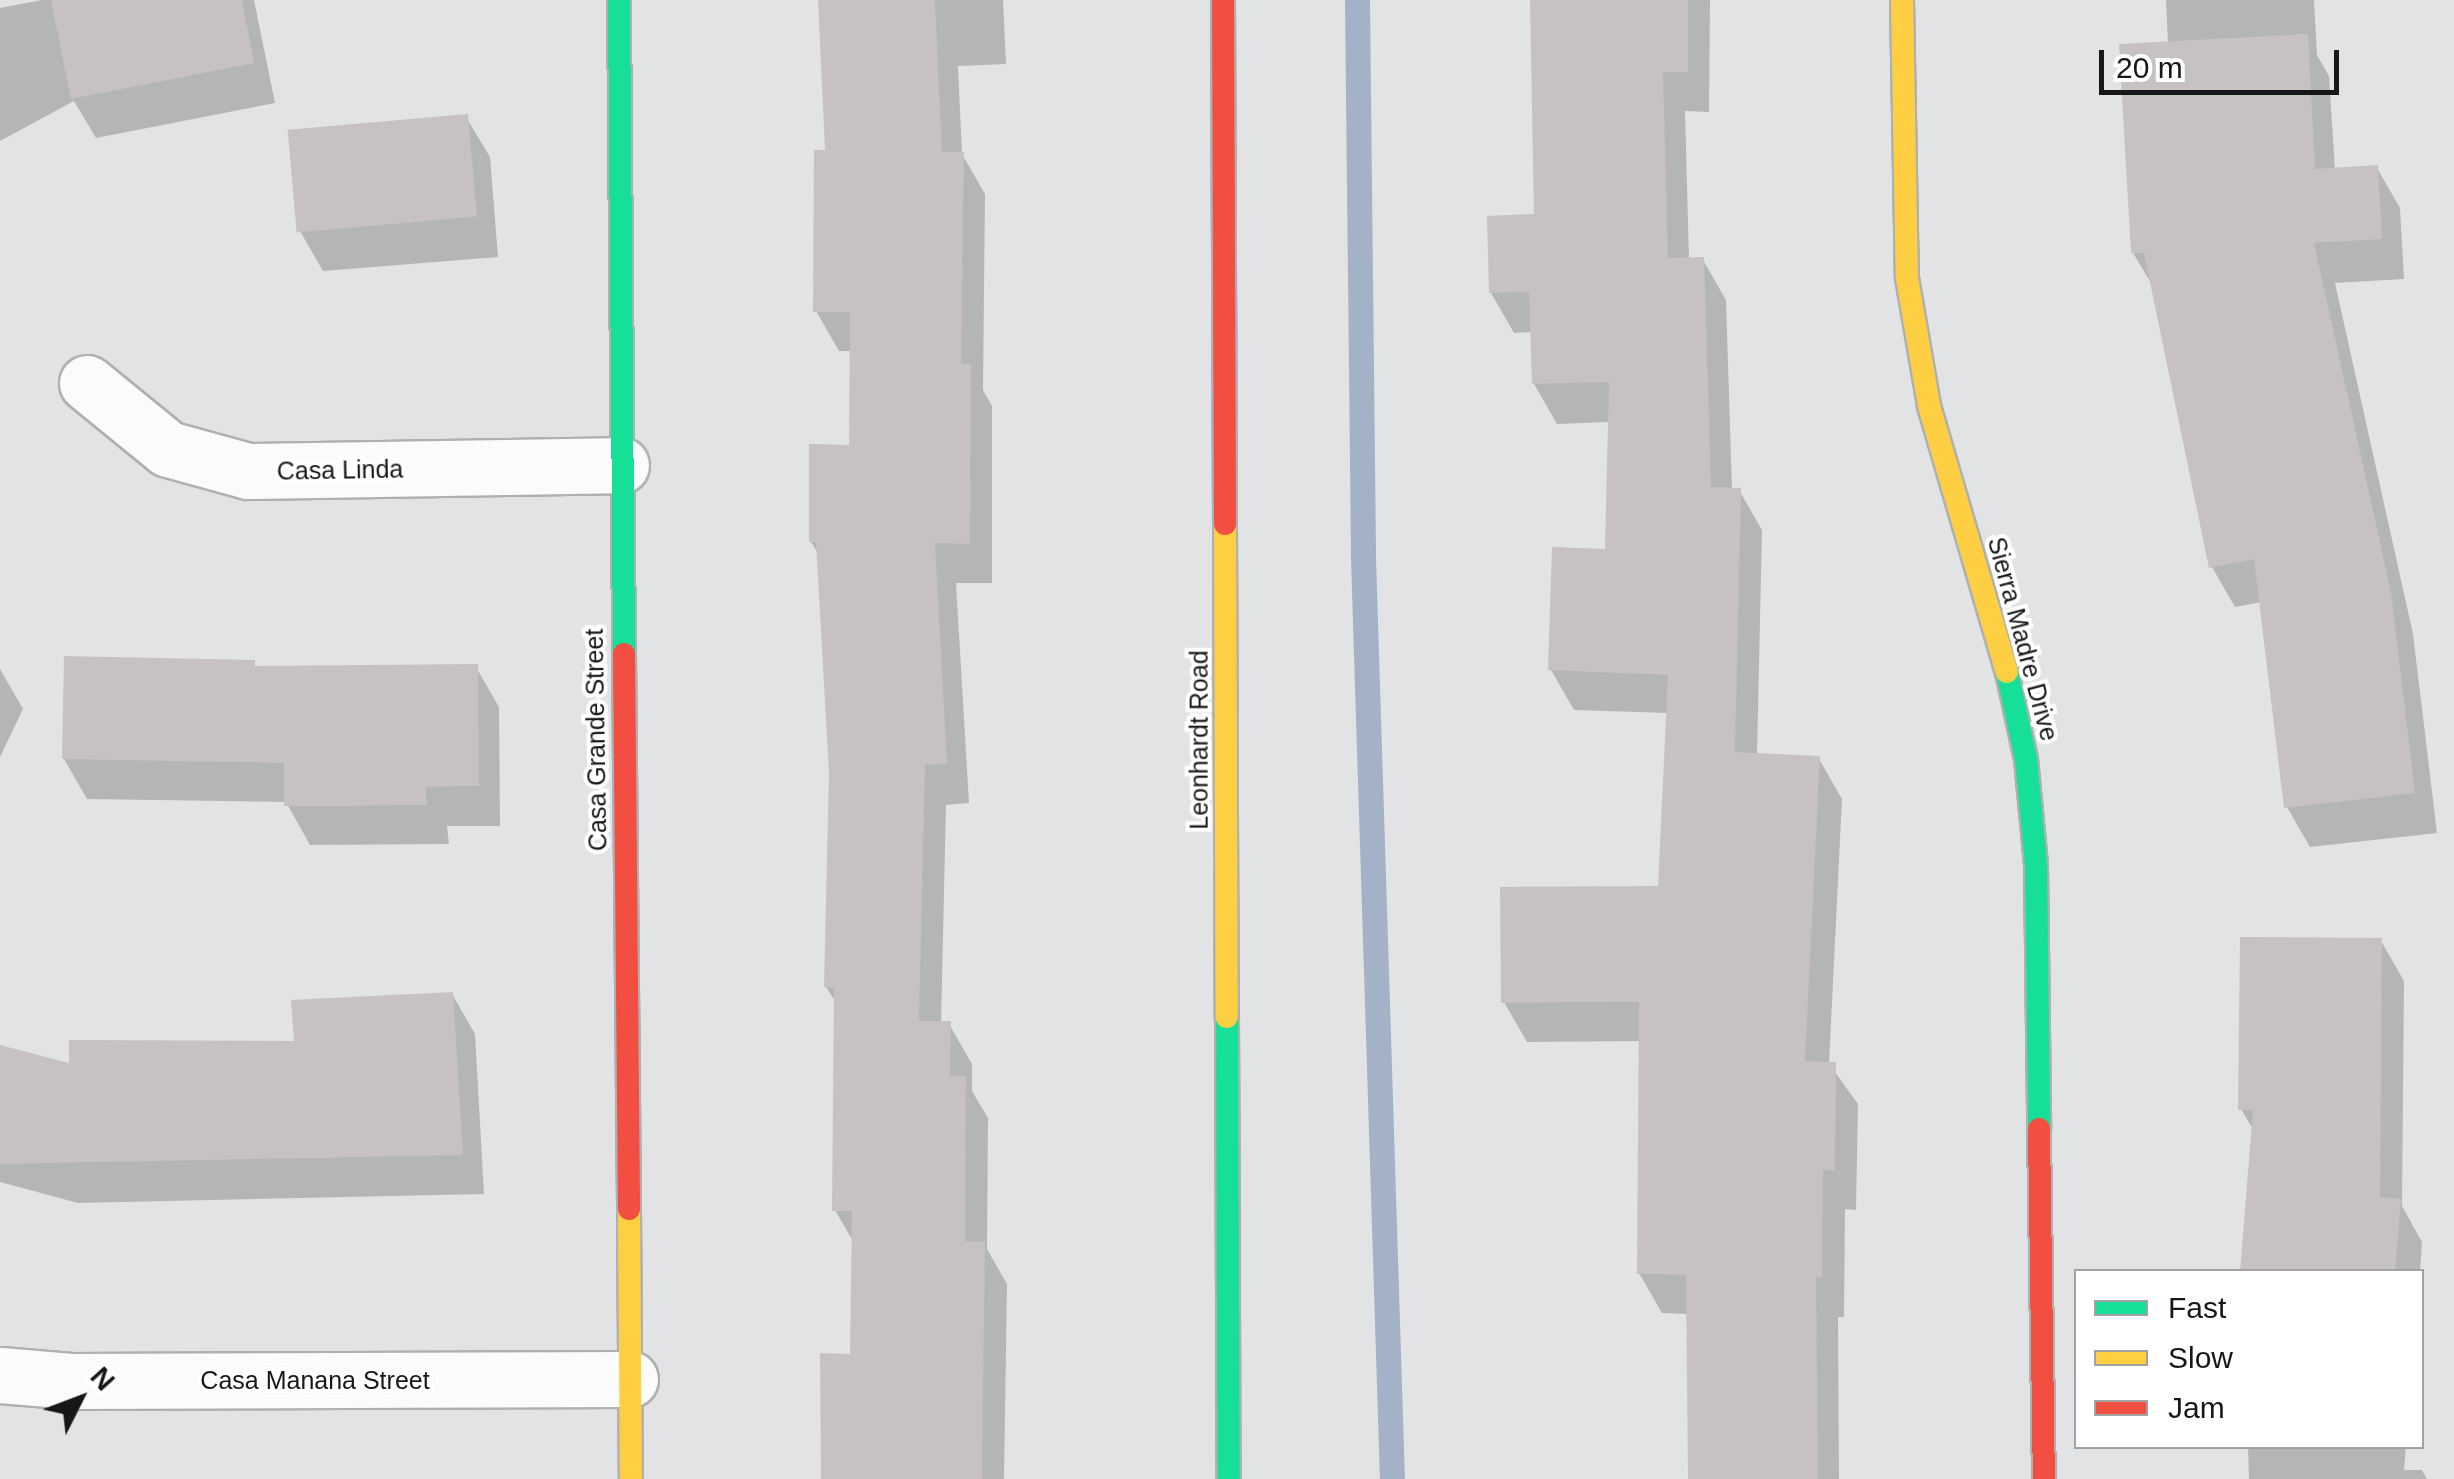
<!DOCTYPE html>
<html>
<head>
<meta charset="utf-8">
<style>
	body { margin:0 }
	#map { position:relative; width:2454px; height:1479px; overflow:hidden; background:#e2e3e4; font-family:Helvetica,sans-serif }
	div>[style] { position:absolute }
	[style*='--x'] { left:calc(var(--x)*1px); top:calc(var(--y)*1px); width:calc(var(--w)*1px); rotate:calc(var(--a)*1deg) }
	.shadow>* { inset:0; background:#0003 }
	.stream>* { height:25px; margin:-12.5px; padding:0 12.5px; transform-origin:12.5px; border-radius:12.5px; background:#a4b2c7 }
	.building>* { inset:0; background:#c8c1c1; transform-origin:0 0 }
	.roads { filter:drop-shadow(2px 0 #afb0b1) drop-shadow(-2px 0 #afb0b1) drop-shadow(0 2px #afb0b1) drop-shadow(0 -2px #afb0b1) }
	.street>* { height:55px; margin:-27.5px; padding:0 27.5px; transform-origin:27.5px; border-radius:27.5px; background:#fbfbfb }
	.fast>* { height:22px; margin:-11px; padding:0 11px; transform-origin:11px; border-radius:11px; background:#16e098 }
	.slow>* { height:22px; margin:-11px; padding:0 11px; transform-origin:11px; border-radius:11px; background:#ffcf43 }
	.jam>* { height:22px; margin:-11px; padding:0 11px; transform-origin:11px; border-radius:11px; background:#f24e42 }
	span { translate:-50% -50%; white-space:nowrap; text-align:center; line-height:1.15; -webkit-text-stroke:8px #fff; paint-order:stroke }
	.street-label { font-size:25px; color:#161718 }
	.legend { position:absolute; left:2074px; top:1269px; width:350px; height:180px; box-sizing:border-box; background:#fff; border:2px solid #a2a2a3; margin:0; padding:12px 18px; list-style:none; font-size:30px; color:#161718 }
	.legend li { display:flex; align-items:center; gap:20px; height:50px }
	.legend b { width:50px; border:2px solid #a2a2a3 }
	.north { position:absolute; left:30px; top:1349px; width:100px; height:100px; -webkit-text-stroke:8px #fff; paint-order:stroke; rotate:48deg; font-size:28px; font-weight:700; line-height:40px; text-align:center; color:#161718 }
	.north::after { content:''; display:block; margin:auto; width:35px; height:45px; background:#161718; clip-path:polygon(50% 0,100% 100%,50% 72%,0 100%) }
	.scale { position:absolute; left:2099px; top:50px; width:240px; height:45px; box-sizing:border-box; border:5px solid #161718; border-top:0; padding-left:12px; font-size:30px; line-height:35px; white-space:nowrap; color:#161718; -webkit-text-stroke:8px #fff; paint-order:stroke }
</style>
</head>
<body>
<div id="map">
	<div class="shadow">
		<i style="clip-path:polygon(42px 0,254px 0,275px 103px,96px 138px,74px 101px,0 141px,0 8px)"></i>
		<i style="clip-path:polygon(823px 0,1003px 0,1006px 64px,958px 66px,962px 154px,985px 194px,983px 390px,992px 406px,992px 583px,956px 583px,969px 803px,946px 805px,941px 1024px,949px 1024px,972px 1064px,972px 1091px,988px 1118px,987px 1249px,1007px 1284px,1004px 1479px,825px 1479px,853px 1356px,854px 1243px,835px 1210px,837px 1004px,826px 987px,831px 773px,819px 555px,811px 542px,852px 447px,852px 351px,839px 351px,816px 311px,828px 153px)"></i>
		<i style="clip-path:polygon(1535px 0,1710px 0,1709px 112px,1685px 111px,1689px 260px,1703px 260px,1726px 300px,1732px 490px,1739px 490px,1762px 530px,1757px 756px,1819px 759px,1842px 799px,1829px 1064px,1858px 1104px,1856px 1210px,1845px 1209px,1844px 1317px,1838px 1317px,1839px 1479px,1690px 1479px,1689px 1314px,1662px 1313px,1639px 1273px,1642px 1041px,1527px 1042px,1504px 1002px,1660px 888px,1669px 713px,1574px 710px,1551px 670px,1607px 552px,1611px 422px,1557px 424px,1534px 384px,1532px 332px,1514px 333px,1491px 293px,1536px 217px)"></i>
		<i style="clip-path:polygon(2166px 0,2314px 0,2317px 55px,2329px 76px,2335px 170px,2377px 168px,2400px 208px,2404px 279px,2335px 283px,2413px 634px,2437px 833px,2310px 847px,2287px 807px,2262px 602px,2235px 607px,2212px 567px,2154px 288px,2133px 253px,2168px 44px)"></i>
		<i style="clip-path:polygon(466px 117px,490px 157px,498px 257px,323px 271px,300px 231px)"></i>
		<i style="clip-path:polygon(253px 663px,257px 669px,476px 667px,499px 707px,500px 826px,447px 826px,449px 844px,310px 845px,286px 802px,87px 799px,64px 759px)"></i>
		<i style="clip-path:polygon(0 669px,23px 709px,0 757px)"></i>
		<i style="clip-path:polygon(2381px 941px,2404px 981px,2402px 1206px,2422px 1242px,2420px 1272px,2243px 1272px,2254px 1131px,2241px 1109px)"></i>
		<i style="clip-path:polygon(452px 994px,475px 1034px,484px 1194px,78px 1203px,0 1182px,0 1047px,71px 1066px,296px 1044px)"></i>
		<i style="clip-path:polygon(2248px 1446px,2406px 1446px,2404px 1470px,2422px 1470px,2427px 1479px,2249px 1479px)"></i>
	</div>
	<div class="stream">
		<i style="--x:1357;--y:0;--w:558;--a:89.38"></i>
		<i style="--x:1363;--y:558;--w:921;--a:88.2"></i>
	</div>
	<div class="building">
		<i style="clip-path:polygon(51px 0,242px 0,254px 63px,71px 99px)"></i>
		<i style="clip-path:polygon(818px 0,935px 0,942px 152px,964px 152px,961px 364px,971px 364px,970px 544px,935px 543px,947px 764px,925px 765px,919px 1021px,951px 1021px,950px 1076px,966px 1076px,965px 1241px,985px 1242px,982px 1479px,821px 1479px,820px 1353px,850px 1354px,852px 1211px,832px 1211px,834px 988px,824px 987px,829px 773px,816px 542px,809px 542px,809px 444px,849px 445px,850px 312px,813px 312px,814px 150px,825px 150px)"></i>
		<i style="clip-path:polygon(1530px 0,1688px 0,1688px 72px,1663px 72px,1668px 258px,1704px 257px,1711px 487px,1741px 488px,1735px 752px,1820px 756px,1805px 1061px,1836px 1062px,1835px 1171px,1823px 1170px,1822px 1277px,1816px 1277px,1818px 1479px,1688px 1479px,1686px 1275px,1637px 1274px,1639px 1002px,1501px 1003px,1500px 887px,1658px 886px,1668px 675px,1548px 670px,1552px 547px,1605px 549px,1609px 382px,1532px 384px,1529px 292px,1489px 293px,1487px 216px,1534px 214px)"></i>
		<i style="clip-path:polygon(2308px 34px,2315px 169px,2378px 165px,2382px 239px,2314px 243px,2391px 592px,2415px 793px,2284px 808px,2254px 559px,2209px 568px,2144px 253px,2131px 253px,2119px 44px)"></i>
		<i style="left:468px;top:114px;width:103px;height:181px;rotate:85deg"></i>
		<i style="clip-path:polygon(64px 656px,255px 660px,255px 666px,478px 664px,479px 786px,426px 787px,427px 805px,284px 806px,284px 763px,62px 759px)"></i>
		<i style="clip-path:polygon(2240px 937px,2382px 938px,2380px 1197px,2401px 1199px,2395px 1272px,2240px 1272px,2253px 1110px,2238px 1110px)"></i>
		<i style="clip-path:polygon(453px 992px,463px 1155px,0 1164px,0 1045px,69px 1063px,69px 1040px,294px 1041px,291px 1000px)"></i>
	</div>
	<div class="roads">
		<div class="street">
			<i style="--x:87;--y:383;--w:104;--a:39.2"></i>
			<i style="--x:168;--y:449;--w:83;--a:15.4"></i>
			<i style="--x:248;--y:471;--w:373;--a:-0.9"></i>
			<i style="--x:0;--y:1375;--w:71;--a:4.8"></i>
			<i style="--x:71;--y:1381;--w:559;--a:-0.2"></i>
		</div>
		<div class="fast">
			<i style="--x:619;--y:0;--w:654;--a:89.56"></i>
			<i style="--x:2007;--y:672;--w:89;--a:77.7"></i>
			<i style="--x:2026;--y:759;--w:106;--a:84.6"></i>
			<i style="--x:2036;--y:865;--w:264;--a:89.3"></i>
			<i style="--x:1227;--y:1017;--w:462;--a:89.8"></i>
		</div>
		<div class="slow">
			<i style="--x:1902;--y:0;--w:278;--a:89"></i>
			<i style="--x:1907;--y:278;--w:130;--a:80.2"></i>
			<i style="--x:1929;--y:406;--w:277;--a:73.7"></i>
			<i style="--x:1225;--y:524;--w:493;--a:89.8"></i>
			<i style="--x:629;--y:1209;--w:270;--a:89.6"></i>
		</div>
		<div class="jam">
			<i style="--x:1223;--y:0;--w:524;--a:89.78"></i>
			<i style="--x:624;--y:654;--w:555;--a:89.48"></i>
			<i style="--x:2039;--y:1129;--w:350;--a:89.2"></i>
		</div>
	</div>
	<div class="street-label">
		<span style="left:340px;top:470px;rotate:-1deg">Casa Linda</span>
		<span style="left:2023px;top:639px;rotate:75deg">Sierra Madre Drive</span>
		<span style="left:596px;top:740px;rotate:-91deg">Casa Grande Street</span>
		<span style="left:1199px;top:740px;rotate:-90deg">Leonhardt Road</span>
		<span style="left:315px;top:1380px">Casa Manana Street</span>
	</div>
	<ul class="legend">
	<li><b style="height:12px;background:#16e098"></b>Fast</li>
	<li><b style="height:12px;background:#ffcf43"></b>Slow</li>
	<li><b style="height:12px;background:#f24e42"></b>Jam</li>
	</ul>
	<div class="north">N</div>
	<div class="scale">20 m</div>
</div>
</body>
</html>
